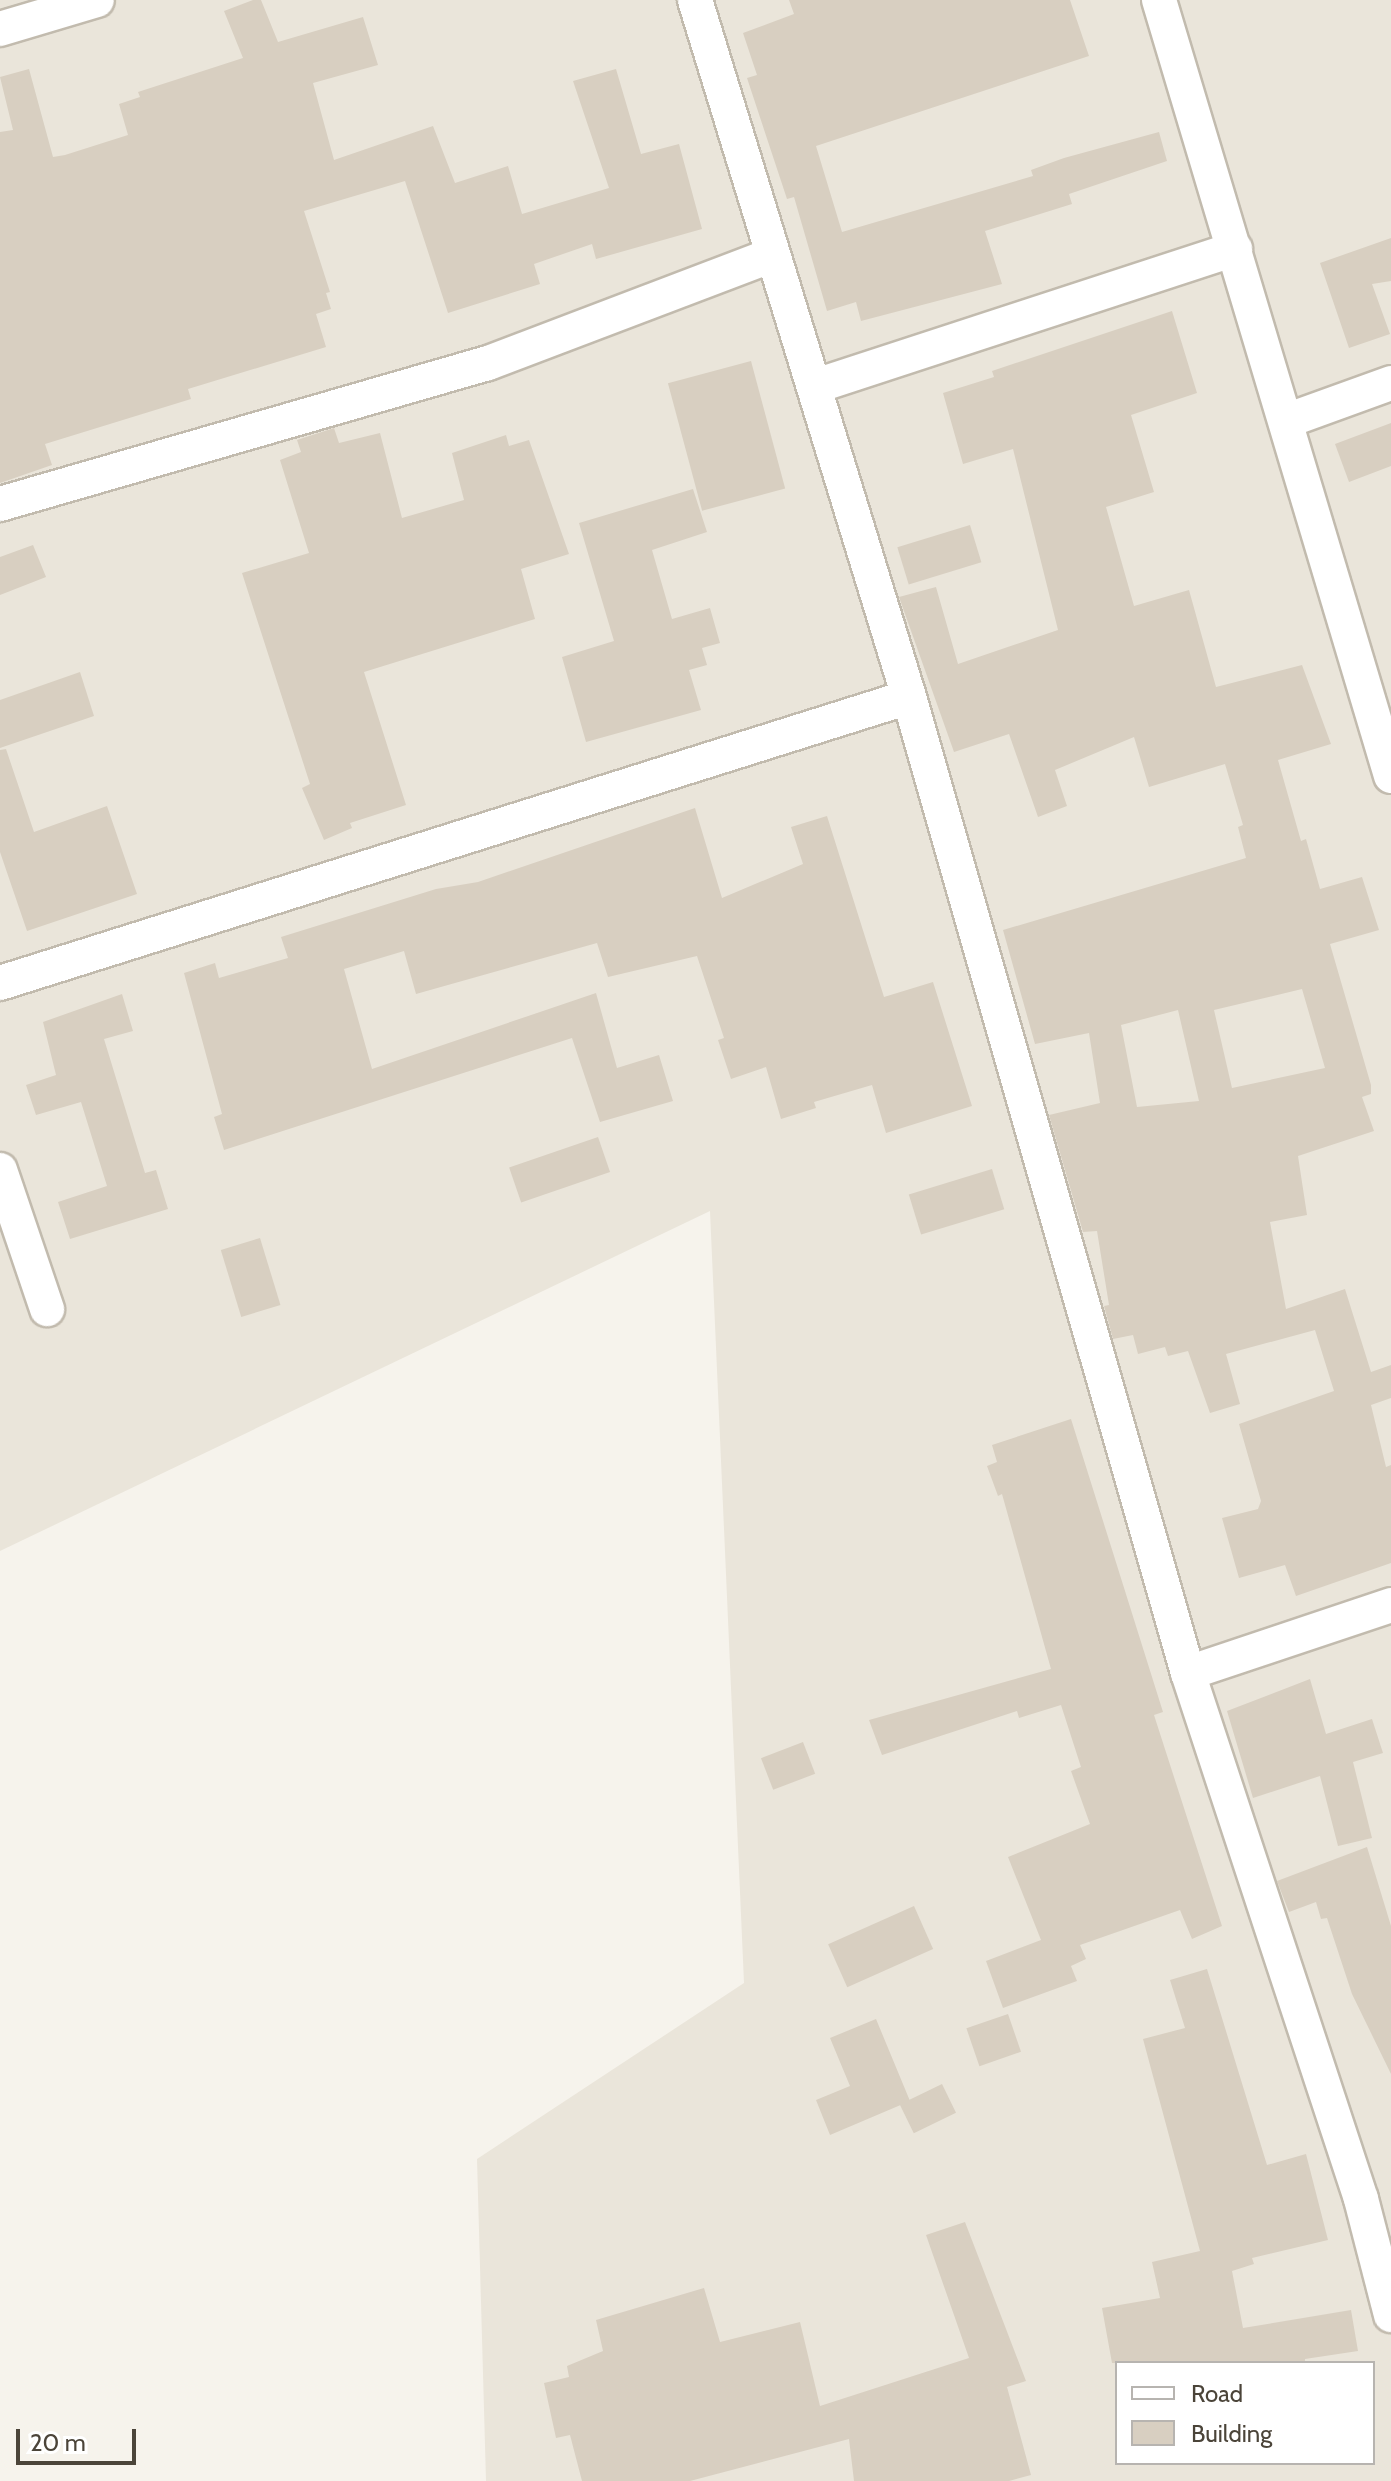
<!DOCTYPE html>
<html>
<head>
<meta charset="utf-8">
<style>
	body { margin:0 }
	#map { position:relative; width:1391px; height:2481px; overflow:hidden; background:#f6f3ec; font-family:Cabin,sans-serif }
	div>[style] { position:absolute }
	[style*='--x'] { left:calc(var(--x)*1px); top:calc(var(--y)*1px); width:calc(var(--w)*1px); rotate:calc(var(--a)*1deg) }
	.residential>* { inset:0; background:#eae5da }
	.building>* { inset:0; background:#d8cfc1; transform-origin:0 0 }
	.roads { filter:drop-shadow(2px 0 #c2bbae) drop-shadow(-2px 0 #c2bbae) drop-shadow(0 2px #c2bbae) drop-shadow(0 -2px #c2bbae) }
	.street>* { height:34px; margin:-17px; padding:0 17px; transform-origin:17px; border-radius:17px; background:#fff }
	span { translate:-50% -50%; white-space:nowrap; text-align:center; line-height:1.15; -webkit-text-stroke:6px #fff; paint-order:stroke }
	.legend { position:absolute; left:1115px; top:2361px; width:260px; height:104px; box-sizing:border-box; background:#fff; border:2px solid #b7b4b0; margin:0; padding:10px 14px; list-style:none; font-size:24px; color:#4b4439 }
	.legend li { display:flex; align-items:center; gap:16px; height:40px }
	.legend b { width:40px; border:2px solid #b7b4b0 }
	.scale { position:absolute; left:16px; top:2429px; width:120px; height:36px; box-sizing:border-box; border:4px solid #4b4439; border-top:0; padding-left:10px; font-size:24px; line-height:28px; white-space:nowrap; color:#4b4439; -webkit-text-stroke:6px #fff; paint-order:stroke }
</style>
</head>
<body>
<div id="map">
	<div class="residential">
		<i style="clip-path:polygon(evenodd,0 0,1391px 0,1391px 2481px,486px 2481px,477px 2159px,744px 1983px,710px 1211px,0 1551px,0 0,1117px 2363px,1373px 2363px,1373px 2463px,1117px 2463px,1117px 2363px)"></i>
	</div>
	<div class="building">
		<i style="clip-path:polygon(253px 0,261px 0,278px 42px,363px 17px,378px 65px,313px 83px,334px 160px,433px 126px,455px 183px,508px 166px,522px 214px,609px 188px,573px 81px,616px 69px,641px 154px,679px 144px,702px 229px,596px 259px,592px 244px,534px 264px,540px 284px,448px 313px,405px 181px,304px 211px,330px 292px,326px 293px,331px 309px,316px 314px,326px 347px,188px 389px,191px 399px,45px 444px,52px 465px,0 483px,0 132px,13px 130px,0 77px,29px 69px,53px 157px,65px 155px,128px 135px,119px 104px,140px 97px,138px 92px,243px 58px,224px 11px)"></i>
		<i style="clip-path:polygon(789px 0,1070px 0,1089px 56px,816px 146px,842px 232px,1033px 176px,1031px 170px,1064px 158px,1159px 132px,1167px 161px,1069px 194px,1072px 204px,985px 231px,1002px 284px,861px 321px,856px 302px,827px 311px,794px 197px,787px 199px,747px 78px,757px 75px,743px 33px,794px 14px)"></i>
		<i style="clip-path:polygon(1391px 238px,1391px 281px,1372px 284px,1390px 334px,1349px 348px,1320px 263px)"></i>
		<i style="clip-path:polygon(evenodd,1172px 311px,1197px 393px,1131px 415px,1154px 492px,1106px 507px,1134px 606px,1189px 590px,1216px 687px,1302px 665px,1331px 744px,1278px 760px,1301px 841px,1306px 839px,1320px 889px,1362px 877px,1379px 930px,1330px 944px,1371px 1085px,1371px 1094px,1362px 1097px,1374px 1131px,1298px 1156px,1307px 1215px,1270px 1222px,1286px 1309px,1345px 1289px,1371px 1372px,1391px 1365px,1391px 1398px,1371px 1405px,1386px 1467px,1391px 1465px,1391px 1563px,1296px 1596px,1285px 1565px,1239px 1578px,1222px 1518px,1258px 1509px,1261px 1501px,1239px 1424px,1334px 1391px,1315px 1330px,1226px 1354px,1240px 1404px,1210px 1413px,1188px 1351px,1168px 1356px,1165px 1347px,1138px 1354px,1133px 1335px,1113px 1339px,1104px 1306px,1109px 1305px,1097px 1231px,1083px 1232px,1049px 1115px,1100px 1103px,1089px 1033px,1035px 1044px,1003px 930px,1246px 858px,1238px 827px,1243px 825px,1225px 764px,1149px 787px,1134px 737px,1055px 770px,1067px 806px,1038px 817px,1009px 734px,954px 752px,899px 597px,936px 587px,958px 664px,1058px 630px,1013px 449px,963px 464px,943px 393px,994px 377px,992px 371px,1172px 311px,1302px 989px,1325px 1068px,1232px 1088px,1214px 1010px,1302px 989px,1172px 311px,1178px 1010px,1199px 1101px,1137px 1107px,1121px 1025px,1178px 1010px)"></i>
		<i style="left:751px;top:361px;width:132px;height:86px;rotate:75deg"></i>
		<i style="clip-path:polygon(1391px 423px,1391px 466px,1349px 482px,1335px 444px)"></i>
		<i style="clip-path:polygon(334px 428px,339px 443px,380px 433px,402px 518px,464px 500px,452px 453px,506px 435px,509px 446px,529px 440px,569px 554px,521px 569px,535px 619px,364px 672px,406px 805px,350px 823px,352px 828px,324px 840px,302px 788px,310px 784px,242px 573px,309px 553px,280px 460px,301px 452px,297px 440px)"></i>
		<i style="clip-path:polygon(693px 489px,707px 532px,652px 550px,672px 619px,710px 608px,720px 643px,702px 648px,707px 665px,689px 670px,701px 710px,586px 742px,562px 657px,614px 641px,579px 523px)"></i>
		<i style="left:970px;top:525px;width:39px;height:76px;rotate:73deg"></i>
		<i style="clip-path:polygon(33px 545px,46px 577px,0 595px,0 557px)"></i>
		<i style="clip-path:polygon(80px 672px,94px 716px,0 748px,0 700px)"></i>
		<i style="clip-path:polygon(6px 749px,34px 832px,107px 806px,137px 894px,27px 931px,0 852px,0 750px)"></i>
		<i style="clip-path:polygon(695px 808px,722px 898px,803px 864px,791px 827px,827px 816px,884px 997px,933px 982px,972px 1106px,886px 1133px,872px 1085px,814px 1102px,816px 1108px,781px 1119px,766px 1067px,731px 1079px,718px 1040px,724px 1038px,697px 956px,608px 977px,597px 943px,416px 994px,404px 951px,344px 969px,372px 1069px,596px 993px,617px 1068px,659px 1055px,673px 1101px,600px 1122px,572px 1038px,224px 1150px,214px 1117px,222px 1114px,184px 973px,215px 963px,219px 978px,288px 958px,281px 937px,436px 889px,478px 882px)"></i>
		<i style="clip-path:polygon(122px 994px,133px 1031px,104px 1039px,145px 1173px,156px 1170px,168px 1209px,70px 1239px,58px 1202px,107px 1186px,81px 1102px,36px 1115px,26px 1085px,56px 1075px,43px 1022px)"></i>
		<i style="left:598px;top:1137px;width:37px;height:94px;rotate:71deg"></i>
		<i style="left:992px;top:1169px;width:42px;height:87px;rotate:73deg"></i>
		<i style="left:260px;top:1238px;width:70px;height:41px;rotate:73deg"></i>
		<i style="clip-path:polygon(1071px 1419px,1163px 1712px,1154px 1715px,1222px 1926px,1192px 1939px,1180px 1910px,1080px 1945px,1086px 1959px,1071px 1966px,1077px 1981px,1003px 2008px,986px 1961px,1041px 1940px,1008px 1857px,1090px 1824px,1071px 1771px,1081px 1767px,1061px 1705px,1019px 1718px,1017px 1711px,882px 1755px,869px 1720px,1051px 1669px,1002px 1494px,998px 1496px,987px 1466px,997px 1462px,992px 1445px)"></i>
		<i style="clip-path:polygon(1310px 1679px,1326px 1734px,1372px 1719px,1383px 1753px,1353px 1762px,1372px 1838px,1338px 1846px,1320px 1776px,1253px 1798px,1227px 1711px)"></i>
		<i style="left:803px;top:1742px;width:34px;height:45px;rotate:69deg"></i>
		<i style="clip-path:polygon(1367px 1847px,1391px 1926px,1391px 2074px,1352px 1994px,1327px 1918px,1321px 1919px,1316px 1902px,1289px 1912px,1277px 1881px)"></i>
		<i style="left:914px;top:1906px;width:47px;height:94px;rotate:66deg"></i>
		<i style="clip-path:polygon(1207px 1969px,1267px 2165px,1306px 2154px,1328px 2240px,1252px 2258px,1254px 2264px,1232px 2271px,1243px 2328px,1351px 2310px,1358px 2351px,1305px 2359px,1305px 2363px,1112px 2363px,1102px 2308px,1160px 2298px,1152px 2262px,1200px 2251px,1143px 2039px,1185px 2028px,1170px 1980px)"></i>
		<i style="left:1008px;top:2014px;width:40px;height:44px;rotate:71deg"></i>
		<i style="clip-path:polygon(876px 2019px,910px 2101px,830px 2135px,816px 2100px,850px 2086px,830px 2038px)"></i>
		<i style="left:942px;top:2084px;width:32px;height:47px;rotate:64deg"></i>
		<i style="clip-path:polygon(965px 2222px,1026px 2381px,1007px 2387px,1031px 2475px,1009px 2481px,854px 2481px,849px 2439px,690px 2481px,582px 2481px,570px 2435px,556px 2438px,544px 2383px,569px 2377px,567px 2366px,603px 2351px,596px 2320px,704px 2288px,720px 2342px,800px 2322px,820px 2406px,969px 2358px,926px 2235px)"></i>
	</div>
	<div class="roads">
		<div class="street">
			<i style="--x:695;--y:0;--w:729;--a:72.93"></i>
			<i style="--x:909;--y:697;--w:1015;--a:74.05"></i>
			<i style="--x:1188;--y:1673;--w:554;--a:71.79"></i>
			<i style="--x:1361;--y:2199;--w:120;--a:75.5"></i>
			<i style="--x:1159;--y:0;--w:810;--a:73.35"></i>
			<i style="--x:0;--y:29;--w:101;--a:-16.6"></i>
			<i style="--x:816;--y:386;--w:441;--a:-18.1"></i>
			<i style="--x:1286;--y:421;--w:112;--a:-19.9"></i>
			<i style="--x:0;--y:504;--w:508;--a:-16.12"></i>
			<i style="--x:488;--y:363;--w:304;--a:-20.8"></i>
			<i style="--x:0;--y:983;--w:953;--a:-17.47"></i>
			<i style="--x:0;--y:1170;--w:147;--a:71.3"></i>
			<i style="--x:1188;--y:1673;--w:214;--a:-18.5"></i>
		</div>
	</div>
	<ul class="legend">
	<li><b style="height:10px;background:#fff"></b>Road</li>
	<li><b style="height:22px;background:#d8cfc1"></b>Building</li>
	</ul>
	<div class="scale">20 m</div>
</div>
</body>
</html>
